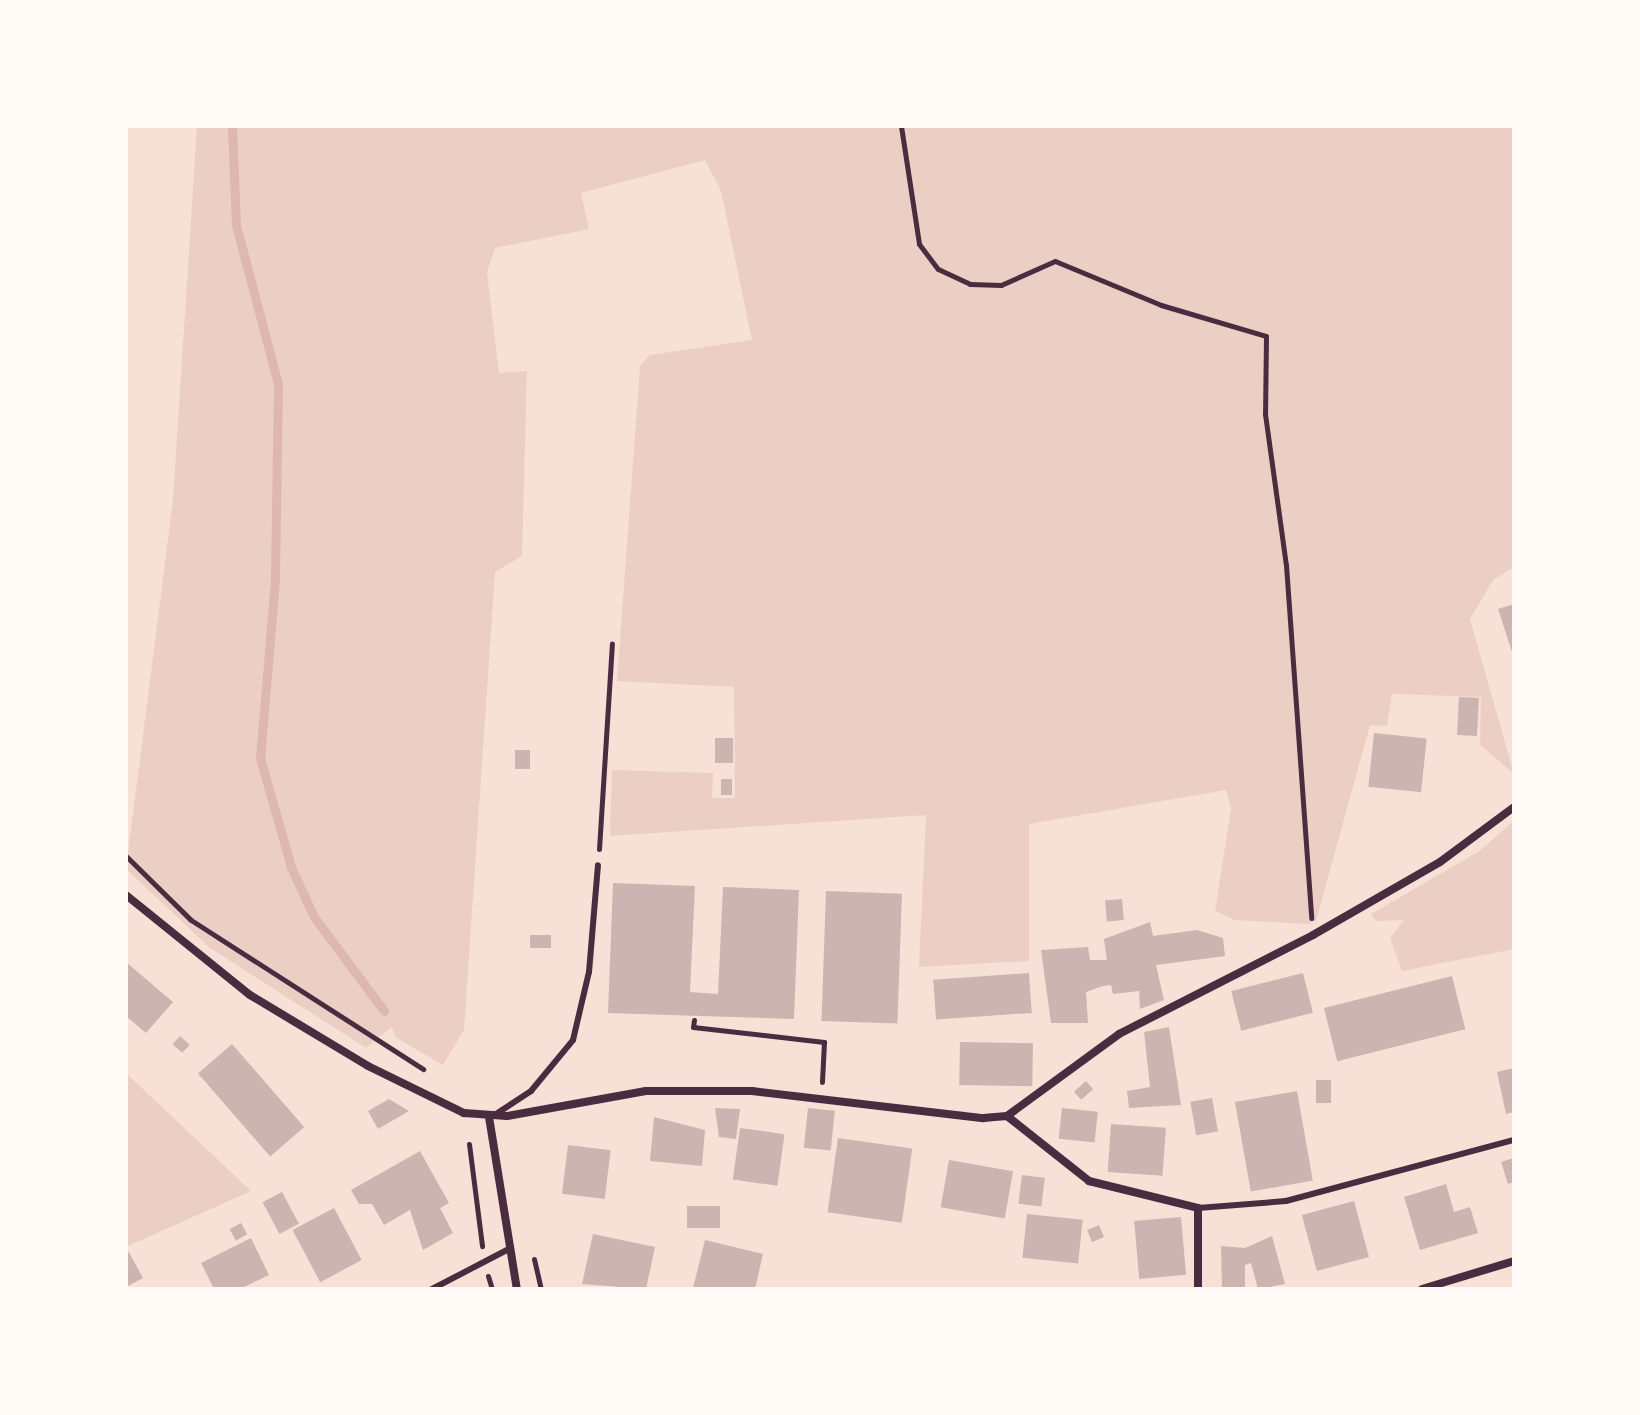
<!DOCTYPE html>
<html>
<head>
<meta charset="utf-8">
<style>
	body { margin:0 }
	#map { position:relative; width:1640px; height:1415px; overflow:hidden; background:#f7e1d7; font-family:Bitter,serif }
	div>[style] { position:absolute }
	[style*='--x'] { left:calc(var(--x)*1px); top:calc(var(--y)*1px); width:calc(var(--w)*1px); rotate:calc(var(--a)*1deg) }
	.green>* { inset:0; background:#ebcfc5 }
	.stream>* { height:9px; margin:-4.5px; padding:0 4.5px; transform-origin:4.5px; border-radius:4.5px; background:#dcb8b0 }
	.building>* { inset:0; background:#ccb4b1; transform-origin:0 0 }
	.path>* { height:5px; margin:-2.5px; padding:0 2.5px; transform-origin:2.5px; border-radius:2.5px; background:#4a2c40 }
	.service>* { height:6px; margin:-3px; padding:0 3px; transform-origin:3px; border-radius:3px; background:#4a2c40 }
	.minor>* { height:8px; margin:-4px; padding:0 4px; transform-origin:4px; border-radius:4px; background:#4a2c40 }
	span { translate:-50% -50%; white-space:nowrap; text-align:center; line-height:1.15; -webkit-text-stroke:6px #fffaf5; paint-order:stroke }
	.frame { position:absolute; inset:0; border:128px solid #fffaf5; pointer-events:none }
</style>
</head>
<body>
<div id="map">
	<div class="green">
		<i style="clip-path:polygon(197px 126px,1514px 126px,1514px 567px,1493px 580px,1470px 619px,1514px 774px,1480px 745px,1481px 697px,1392px 694px,1387px 726px,1370px 725px,1316px 921px,1307px 924px,1235px 920px,1215px 911px,1231px 809px,1226px 790px,1029px 824px,1029px 961px,919px 967px,926px 815px,610px 836px,612px 770px,713px 773px,712px 798px,735px 798px,734px 687px,617px 681px,640px 366px,650px 355px,752px 340px,721px 191px,705px 160px,581px 193px,589px 229px,495px 248px,487px 272px,499px 373px,527px 371px,522px 556px,495px 572px,464px 1030px,443px 1065px,395px 1037px,392px 1027px,366px 1048px,210px 948px,126px 869px,173px 499px)"></i>
		<i style="clip-path:polygon(1514px 821px,1514px 949px,1402px 971px,1390px 938px,1404px 920px,1376px 921px,1371px 914px,1478px 852px)"></i>
		<i style="clip-path:polygon(126px 1073px,251px 1191px,126px 1247px)"></i>
	</div>
	<div class="stream">
		<i style="--x:232;--y:126;--w:99;--a:87.7"></i>
		<i style="--x:236;--y:225;--w:164;--a:75.2"></i>
		<i style="--x:278;--y:384;--w:196;--a:90.9"></i>
		<i style="--x:275;--y:580;--w:179;--a:94.8"></i>
		<i style="--x:260;--y:758;--w:113;--a:74.1"></i>
		<i style="--x:291;--y:867;--w:55;--a:65.3"></i>
		<i style="--x:314;--y:917;--w:117;--a:53.3"></i>
	</div>
	<div class="building">
		<i style="clip-path:polygon(1514px 604px,1514px 655px,1513px 655px,1498px 609px)"></i>
		<i style="left:1459px;top:697px;width:20px;height:38px;rotate:3deg"></i>
		<i style="left:1374px;top:733px;width:53px;height:54px;rotate:6deg"></i>
		<i style="left:715px;top:738px;width:18px;height:25px"></i>
		<i style="left:515px;top:750px;width:15px;height:19px"></i>
		<i style="left:721px;top:779px;width:11px;height:16px"></i>
		<i style="clip-path:polygon(613px 883px,695px 886px,690px 992px,718px 994px,723px 887px,799px 890px,794px 1019px,608px 1013px)"></i>
		<i style="left:826px;top:891px;width:76px;height:130px;rotate:2deg"></i>
		<i style="left:1122px;top:899px;width:21px;height:17px;rotate:85deg"></i>
		<i style="clip-path:polygon(1150px 922px,1153px 936px,1197px 930px,1223px 938px,1225px 956px,1156px 965px,1164px 1000px,1140px 1009px,1139px 991px,1113px 994px,1111px 985px,1103px 986px,1086px 992px,1088px 1023px,1051px 1023px,1041px 950px,1088px 947px,1090px 960px,1107px 960px,1104px 939px)"></i>
		<i style="left:530px;top:935px;width:21px;height:13px"></i>
		<i style="clip-path:polygon(126px 962px,173px 1002px,146px 1033px,126px 1016px)"></i>
		<i style="left:1029px;top:973px;width:40px;height:96px;rotate:86deg"></i>
		<i style="left:1303px;top:973px;width:41px;height:74px;rotate:76deg"></i>
		<i style="left:1452px;top:976px;width:55px;height:132px;rotate:76deg"></i>
		<i style="clip-path:polygon(1169px 1027px,1181px 1105px,1129px 1108px,1127px 1091px,1150px 1087px,1144px 1032px)"></i>
		<i style="left:180px;top:1036px;width:13px;height:11px;rotate:42deg"></i>
		<i style="left:960px;top:1042px;width:73px;height:43px;rotate:1deg"></i>
		<i style="left:232px;top:1044px;width:110px;height:45px;rotate:49deg"></i>
		<i style="clip-path:polygon(1514px 1068px,1514px 1112px,1506px 1114px,1497px 1072px)"></i>
		<i style="left:1331px;top:1080px;width:23px;height:15px;rotate:90deg"></i>
		<i style="left:1086px;top:1081px;width:11px;height:16px;rotate:49deg"></i>
		<i style="left:1297px;top:1091px;width:91px;height:63px;rotate:80deg"></i>
		<i style="left:1212px;top:1098px;width:34px;height:22px;rotate:80deg"></i>
		<i style="clip-path:polygon(389px 1099px,409px 1111px,378px 1129px,368px 1111px)"></i>
		<i style="clip-path:polygon(715px 1108px,740px 1109px,736px 1139px,719px 1137px)"></i>
		<i style="left:808px;top:1108px;width:27px;height:40px;rotate:6deg"></i>
		<i style="left:1062px;top:1108px;width:36px;height:31px;rotate:6deg"></i>
		<i style="clip-path:polygon(654px 1117px,705px 1130px,702px 1166px,650px 1161px)"></i>
		<i style="left:1111px;top:1124px;width:55px;height:48px;rotate:4deg"></i>
		<i style="left:740px;top:1128px;width:45px;height:52px;rotate:8deg"></i>
		<i style="left:838px;top:1138px;width:75px;height:75px;rotate:8deg"></i>
		<i style="left:568px;top:1145px;width:43px;height:49px;rotate:7deg"></i>
		<i style="clip-path:polygon(420px 1151px,449px 1203px,440px 1208px,453px 1233px,423px 1250px,410px 1210px,384px 1225px,372px 1204px,359px 1204px,351px 1190px)"></i>
		<i style="clip-path:polygon(1514px 1158px,1514px 1182px,1508px 1184px,1501px 1162px)"></i>
		<i style="left:949px;top:1160px;width:65px;height:48px;rotate:10deg"></i>
		<i style="left:1022px;top:1175px;width:23px;height:29px;rotate:7deg"></i>
		<i style="clip-path:polygon(1446px 1184px,1454px 1212px,1470px 1207px,1478px 1233px,1420px 1250px,1404px 1197px)"></i>
		<i style="left:282px;top:1192px;width:36px;height:22px;rotate:62deg"></i>
		<i style="left:1354px;top:1201px;width:58px;height:54px;rotate:75deg"></i>
		<i style="left:687px;top:1206px;width:33px;height:22px"></i>
		<i style="left:334px;top:1208px;width:59px;height:47px;rotate:62deg"></i>
		<i style="left:1027px;top:1214px;width:56px;height:44px;rotate:6deg"></i>
		<i style="left:1181px;top:1217px;width:58px;height:47px;rotate:85deg"></i>
		<i style="left:241px;top:1223px;width:13px;height:13px;rotate:61deg"></i>
		<i style="left:1099px;top:1225px;width:13px;height:13px;rotate:67deg"></i>
		<i style="clip-path:polygon(593px 1234px,655px 1247px,646px 1289px,582px 1284px)"></i>
		<i style="clip-path:polygon(1272px 1236px,1285px 1284px,1258px 1289px,1251px 1263px,1245px 1265px,1245px 1289px,1222px 1289px,1221px 1246px,1245px 1248px)"></i>
		<i style="clip-path:polygon(251px 1238px,269px 1275px,240px 1289px,214px 1289px,201px 1263px)"></i>
		<i style="clip-path:polygon(705px 1240px,763px 1254px,755px 1289px,693px 1288px)"></i>
		<i style="clip-path:polygon(126px 1247px,143px 1278px,126px 1287px)"></i>
	</div>
	<div class="path">
		<i style="--x:901;--y:126;--w:119;--a:81.3"></i>
		<i style="--x:919;--y:244;--w:31;--a:53"></i>
		<i style="--x:938;--y:269;--w:35;--a:25"></i>
		<i style="--x:970;--y:284;--w:31;--a:2"></i>
		<i style="--x:1001;--y:285;--w:59;--a:-24"></i>
		<i style="--x:1055;--y:261;--w:115;--a:22.5"></i>
		<i style="--x:1161;--y:305;--w:109;--a:16.4"></i>
		<i style="--x:1266;--y:336;--w:78;--a:90.7"></i>
		<i style="--x:1265;--y:414;--w:152;--a:82.1"></i>
		<i style="--x:1286;--y:565;--w:354;--a:85.9"></i>
		<i style="--x:599;--y:849;--w:206;--a:-86.4"></i>
		<i style="--x:126;--y:856;--w:91;--a:44.6"></i>
		<i style="--x:191;--y:920;--w:276;--a:32.7"></i>
		<i style="--x:694;--y:1020;--w:7;--a:98"></i>
		<i style="--x:693;--y:1027;--w:132;--a:6.5"></i>
		<i style="--x:824;--y:1042;--w:40;--a:92.9"></i>
		<i style="--x:469;--y:1144;--w:103;--a:82.7"></i>
		<i style="--x:534;--y:1259;--w:31;--a:77"></i>
		<i style="--x:488;--y:1276;--w:14;--a:73"></i>
	</div>
	<div class="service">
		<i style="--x:496;--y:1114;--w:42;--a:-33.3"></i>
		<i style="--x:531;--y:1091;--w:66;--a:-50.5"></i>
		<i style="--x:573;--y:1040;--w:70;--a:-76.8"></i>
		<i style="--x:589;--y:972;--w:107;--a:-85.2"></i>
		<i style="--x:1198;--y:1208;--w:88;--a:-4.5"></i>
		<i style="--x:1286;--y:1201;--w:236;--a:-15"></i>
		<i style="--x:432;--y:1289;--w:85;--a:-27.5"></i>
	</div>
	<div class="minor">
		<i style="--x:126;--y:895;--w:159;--a:38.9"></i>
		<i style="--x:250;--y:995;--w:138;--a:31"></i>
		<i style="--x:368;--y:1066;--w:107;--a:26.1"></i>
		<i style="--x:464;--y:1113;--w:43;--a:4"></i>
		<i style="--x:507;--y:1116;--w:141;--a:-10.2"></i>
		<i style="--x:646;--y:1091;--w:106;--a:0"></i>
		<i style="--x:752;--y:1091;--w:233;--a:6.7"></i>
		<i style="--x:983;--y:1118;--w:24;--a:-5"></i>
		<i style="--x:1007;--y:1116;--w:139;--a:-36.2"></i>
		<i style="--x:1119;--y:1034;--w:218;--a:-27"></i>
		<i style="--x:1313;--y:935;--w:146;--a:-29.9"></i>
		<i style="--x:1440;--y:862;--w:92;--a:-36.6"></i>
		<i style="--x:1007;--y:1116;--w:105;--a:38.4"></i>
		<i style="--x:1089;--y:1181;--w:112;--a:13.9"></i>
		<i style="--x:1198;--y:1208;--w:81;--a:90"></i>
		<i style="--x:489;--y:1117;--w:174;--a:80.8"></i>
		<i style="--x:1422;--y:1289;--w:96;--a:-16.9"></i>
	</div>
	<div class="frame"></div>
</div>
</body>
</html>
